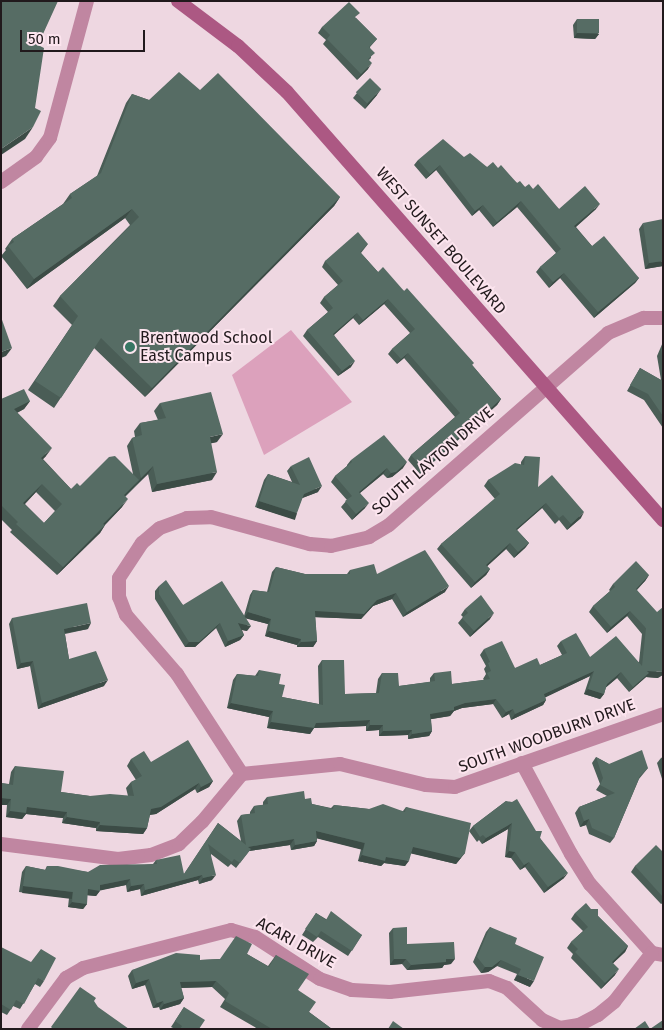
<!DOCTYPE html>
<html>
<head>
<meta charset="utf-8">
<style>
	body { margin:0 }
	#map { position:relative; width:664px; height:1030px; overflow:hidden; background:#eed7e1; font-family:"Fira Sans",sans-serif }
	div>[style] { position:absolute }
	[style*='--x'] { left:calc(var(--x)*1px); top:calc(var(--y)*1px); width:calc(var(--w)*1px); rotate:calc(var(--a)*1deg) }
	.green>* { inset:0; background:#dca1bc }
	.minor>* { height:14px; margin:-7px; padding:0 7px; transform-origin:7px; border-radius:7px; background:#c086a1 }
	.secondary>* { height:14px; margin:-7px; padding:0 7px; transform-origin:7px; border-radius:7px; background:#ac5883 }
	.wall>* { inset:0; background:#4a5d56 }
	.shaded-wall>* { inset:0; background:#3c4c46; transform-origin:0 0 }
	.building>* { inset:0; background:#566c64; transform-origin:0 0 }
	.dots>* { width:14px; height:14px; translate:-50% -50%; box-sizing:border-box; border:2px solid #fce4ee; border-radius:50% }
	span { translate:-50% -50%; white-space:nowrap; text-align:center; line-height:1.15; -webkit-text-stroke:4px #fce4ee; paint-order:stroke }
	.street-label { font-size:16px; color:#21191c }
	.poi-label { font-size:16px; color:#21191c }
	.left { translate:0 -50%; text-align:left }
	.frame { position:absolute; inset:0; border:2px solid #21191c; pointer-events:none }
	.scale { position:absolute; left:20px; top:30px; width:125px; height:22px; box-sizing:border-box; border:2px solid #21191c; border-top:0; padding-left:6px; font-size:15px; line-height:18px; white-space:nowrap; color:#21191c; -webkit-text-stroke:4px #fce4ee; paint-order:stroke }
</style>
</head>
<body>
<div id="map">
	<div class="green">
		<i style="clip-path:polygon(291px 330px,352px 402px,264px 455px,232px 375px)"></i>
	</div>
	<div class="minor">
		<i style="--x:1;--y:182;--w:43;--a:-35.5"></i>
		<i style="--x:36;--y:157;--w:24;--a:-54"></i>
		<i style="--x:50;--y:138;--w:142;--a:-74.9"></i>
		<i style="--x:522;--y:763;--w:103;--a:61.7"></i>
		<i style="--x:571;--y:854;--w:36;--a:58"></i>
		<i style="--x:590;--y:884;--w:93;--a:48.1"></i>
		<i style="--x:652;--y:953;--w:11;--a:10"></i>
		<i style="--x:242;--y:774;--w:119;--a:-123"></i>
		<i style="--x:177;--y:674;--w:78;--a:-130.8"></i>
		<i style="--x:126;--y:615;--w:19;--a:-111"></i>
		<i style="--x:119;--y:597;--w:19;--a:-90"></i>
		<i style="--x:119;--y:578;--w:42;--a:-56.7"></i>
		<i style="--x:142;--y:543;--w:23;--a:-40"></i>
		<i style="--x:160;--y:528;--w:29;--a:-20"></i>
		<i style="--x:187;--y:518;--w:24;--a:-2"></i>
		<i style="--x:211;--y:517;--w:103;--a:15.3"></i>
		<i style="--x:310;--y:544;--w:21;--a:5"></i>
		<i style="--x:331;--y:546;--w:39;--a:-13"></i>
		<i style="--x:369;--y:537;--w:23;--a:-31"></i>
		<i style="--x:389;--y:525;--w:291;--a:-41.2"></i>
		<i style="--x:608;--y:333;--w:39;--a:-23"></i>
		<i style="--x:644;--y:318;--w:19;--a:0"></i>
		<i style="--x:1;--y:844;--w:118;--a:7.3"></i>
		<i style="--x:118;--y:859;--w:33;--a:-7"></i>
		<i style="--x:151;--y:855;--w:30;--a:-21"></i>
		<i style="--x:179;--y:844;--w:32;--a:-44"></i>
		<i style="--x:202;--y:822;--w:62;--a:-50.2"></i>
		<i style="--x:242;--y:774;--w:99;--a:-5.8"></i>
		<i style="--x:340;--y:764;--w:89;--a:13.7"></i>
		<i style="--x:426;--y:785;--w:29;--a:4"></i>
		<i style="--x:455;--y:787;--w:220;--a:-19.3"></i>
		<i style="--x:28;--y:1029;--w:64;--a:-53.3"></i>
		<i style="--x:66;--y:978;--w:20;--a:-30"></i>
		<i style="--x:83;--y:968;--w:153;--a:-14.4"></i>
		<i style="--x:231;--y:930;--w:25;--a:16"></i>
		<i style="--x:255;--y:937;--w:77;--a:32.9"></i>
		<i style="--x:320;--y:979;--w:34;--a:19"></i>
		<i style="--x:352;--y:990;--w:38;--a:3"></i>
		<i style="--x:390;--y:992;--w:100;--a:-6.3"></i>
		<i style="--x:489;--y:981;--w:19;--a:21"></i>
		<i style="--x:507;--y:988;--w:47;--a:42.4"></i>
		<i style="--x:542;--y:1020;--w:20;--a:24"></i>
		<i style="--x:560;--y:1028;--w:19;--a:-9"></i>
		<i style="--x:579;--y:1025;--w:21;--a:-28"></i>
		<i style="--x:598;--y:1015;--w:21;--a:-39"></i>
		<i style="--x:614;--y:1002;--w:62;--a:-52.2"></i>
	</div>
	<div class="secondary">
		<i style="--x:178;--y:1;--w:75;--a:36.9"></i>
		<i style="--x:238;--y:46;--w:67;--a:43.2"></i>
		<i style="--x:287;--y:92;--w:570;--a:48.7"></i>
	</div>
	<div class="wall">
		<i style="clip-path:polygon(356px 18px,377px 39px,370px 47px,371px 58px,369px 60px,368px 69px,357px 80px,323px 44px,326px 40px,318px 33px,322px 27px)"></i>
		<i style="clip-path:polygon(577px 19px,599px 34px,595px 39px,574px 38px,573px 25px)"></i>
		<i style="clip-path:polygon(200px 90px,340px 197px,334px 206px,145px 397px,94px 348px,54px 408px,28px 390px,72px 325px,53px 306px,60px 296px,130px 225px,125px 218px,27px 289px,1px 256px,6px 250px,5px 249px,12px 239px,63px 204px,70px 194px,97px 176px,126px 103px,132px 94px,149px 100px)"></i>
		<i style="clip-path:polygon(357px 93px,377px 95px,365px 109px,353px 98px)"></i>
		<i style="clip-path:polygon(464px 157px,487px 167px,498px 168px,517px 183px,525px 187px,533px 189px,559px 209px,596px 209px,576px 227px,592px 246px,639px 278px,635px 283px,594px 318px,560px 278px,549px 288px,536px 272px,540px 267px,556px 253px,517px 207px,493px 227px,479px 210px,472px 216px,436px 170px,426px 179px,414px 165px,418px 160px)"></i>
		<i style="clip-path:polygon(643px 223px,663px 266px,645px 269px,639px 229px)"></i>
		<i style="clip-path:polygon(368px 244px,361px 253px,378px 272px,404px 291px,473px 366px,501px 399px,497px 405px,420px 474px,408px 460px,411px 455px,455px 417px,404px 358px,397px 364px,388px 354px,392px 349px,410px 333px,384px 304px,359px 325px,353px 318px,334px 335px,351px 367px,338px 376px,303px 336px,307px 330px,328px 312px,320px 303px,324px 297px,338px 285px,322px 267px,325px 261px)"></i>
		<i style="clip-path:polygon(663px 342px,663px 428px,644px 400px,627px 391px,640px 368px,661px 380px,657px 356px)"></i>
		<i style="clip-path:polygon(evenodd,1px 399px,30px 401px,24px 409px,17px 413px,46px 456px,43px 459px,71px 489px,80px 486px,133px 474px,127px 446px,132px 438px,135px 437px,134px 431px,140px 423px,158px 420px,154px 411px,160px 403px,217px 442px,211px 443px,212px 480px,152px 492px,148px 474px,125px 497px,122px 507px,105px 525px,100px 533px,57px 575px,10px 532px,12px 530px,1px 519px,1px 399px,36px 492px,55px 511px,44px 523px,25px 504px,36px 492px)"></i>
		<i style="clip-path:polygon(525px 456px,538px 487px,581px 518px,567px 530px,559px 520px,555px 524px,542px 508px,517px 530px,529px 543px,525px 548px,514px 558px,506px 549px,487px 566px,490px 569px,486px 575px,471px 588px,437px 549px,441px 544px,495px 499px,484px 486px,488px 480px,521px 465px,521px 462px)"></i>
		<i style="clip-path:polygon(351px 460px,403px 468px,392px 477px,387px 478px,383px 474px,360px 493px,365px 508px,352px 520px,341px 507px,347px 500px,331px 482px,335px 476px,347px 466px,347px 465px)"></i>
		<i style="clip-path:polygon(291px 466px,318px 492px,302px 498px,294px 519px,255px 507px,264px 480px,268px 474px,292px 482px,287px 471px)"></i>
		<i style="clip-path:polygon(276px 567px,305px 574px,347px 574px,350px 570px,377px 574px,445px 592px,403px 617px,392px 599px,373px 606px,361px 619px,315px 617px,317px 641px,313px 647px,297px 647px,297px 645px,265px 636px,268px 624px,246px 618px,247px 631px,242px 630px,244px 635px,240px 640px,225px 647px,216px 628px,195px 647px,185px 647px,155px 599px,155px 591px,159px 586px,183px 605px,244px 616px,250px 595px,253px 590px,267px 592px,272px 572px)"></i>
		<i style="clip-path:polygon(649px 575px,645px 581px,637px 590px,658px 678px,646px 677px,629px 692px,617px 678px,606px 687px,604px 694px,600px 699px,584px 694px,590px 676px,545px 697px,546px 700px,543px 705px,511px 720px,509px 714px,502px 718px,493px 704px,462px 708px,454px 711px,450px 716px,431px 719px,432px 731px,429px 736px,408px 739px,408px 735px,379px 736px,379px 730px,366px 731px,366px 726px,314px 728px,310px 734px,267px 728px,269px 717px,227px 708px,233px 680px,237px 674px,255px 676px,259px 670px,279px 684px,282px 697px,319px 704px,318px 666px,322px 660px,345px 694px,376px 693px,378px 679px,382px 673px,399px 686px,430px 682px,430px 678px,434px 673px,452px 684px,484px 680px,483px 679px,486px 674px,484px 669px,486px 666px,480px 655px,484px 649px,515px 668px,540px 665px,562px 655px,557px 646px,561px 641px,590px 657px,639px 662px,642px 634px,627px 616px,607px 633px,589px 612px,593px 606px,610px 591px,609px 590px,613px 584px)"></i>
		<i style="clip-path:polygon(465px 609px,490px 619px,470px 637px,458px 623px,463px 617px,461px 615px)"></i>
		<i style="clip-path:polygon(12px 618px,88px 629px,65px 634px,69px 659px,104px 686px,38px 709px,30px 666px,17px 669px,9px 624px)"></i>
		<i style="clip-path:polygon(596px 757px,609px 764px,648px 768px,639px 779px,614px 838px,610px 843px,589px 834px,586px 825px,580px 827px,575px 813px,579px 807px,607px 796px,596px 790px,600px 784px,592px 763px)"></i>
		<i style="clip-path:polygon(663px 757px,663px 782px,657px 763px,661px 758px)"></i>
		<i style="clip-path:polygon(131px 759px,151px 762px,213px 781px,209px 787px,197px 793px,195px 789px,156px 814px,150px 815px,147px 828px,143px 834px,96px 831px,96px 828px,62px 823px,63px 818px,26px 814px,22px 819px,6px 817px,7px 805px,1px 805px,1px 783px,9px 784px,11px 772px,15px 766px,61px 792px,90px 796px,128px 796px,126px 788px,131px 782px,136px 780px,127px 766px)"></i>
		<i style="clip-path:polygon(267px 797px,305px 799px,312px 804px,331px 808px,334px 805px,369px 809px,403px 811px,406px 807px,469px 831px,473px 826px,506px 801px,540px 838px,564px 878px,544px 893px,525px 867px,520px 870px,511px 858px,505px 857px,508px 829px,482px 844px,479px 840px,477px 842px,469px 831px,461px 858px,456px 864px,411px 853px,405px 866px,384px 863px,381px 866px,358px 861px,361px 849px,317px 838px,317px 841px,314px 846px,291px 850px,290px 845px,249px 851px,236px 868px,231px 864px,228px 867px,211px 854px,212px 880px,199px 884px,198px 880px,141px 896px,140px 889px,127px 892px,126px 885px,100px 890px,96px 896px,87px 895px,87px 904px,83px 909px,68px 907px,69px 898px,19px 892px,22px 872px,26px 866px,45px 870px,47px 866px,88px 872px,153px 864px,156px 860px,184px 874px,218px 823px,241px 841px,237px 821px,241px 815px,250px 814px,250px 812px,254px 806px,263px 805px,263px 802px)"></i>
		<i style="clip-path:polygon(663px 852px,663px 903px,661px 904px,631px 872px,635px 866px)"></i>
		<i style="clip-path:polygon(316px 913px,326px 919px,362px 935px,348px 956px,318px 937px,313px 942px,302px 935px)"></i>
		<i style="clip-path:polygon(575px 913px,598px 916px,628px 946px,625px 952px,613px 963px,615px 975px,601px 989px,571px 958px,573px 954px,567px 948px,571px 942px,583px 931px,571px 919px)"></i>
		<i style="clip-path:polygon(490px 927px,515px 944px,530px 987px,514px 980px,517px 974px,497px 966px,488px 972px,481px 973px,473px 962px,486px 932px)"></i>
		<i style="clip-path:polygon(393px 928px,407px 944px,451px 964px,444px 965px,442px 968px,407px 970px,402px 964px,390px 965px,389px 933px)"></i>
		<i style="clip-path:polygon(1px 947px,44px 981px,40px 987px,35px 984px,20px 1009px,13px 1006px,7px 1015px,1px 1012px)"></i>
		<i style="clip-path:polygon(247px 954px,268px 966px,276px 955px,298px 990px,309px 1012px,332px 1029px,258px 1029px,220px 1007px,225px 999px,212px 987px,181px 988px,184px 998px,180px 1004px,160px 1010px,159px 1007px,153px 1008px,145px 985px,132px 989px,128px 976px,132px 970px,200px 960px,220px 959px)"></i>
		<i style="clip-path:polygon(184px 1007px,199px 1029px,175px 1029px,171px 1027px)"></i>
	</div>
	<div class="shaded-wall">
		<i style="clip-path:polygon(577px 33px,599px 34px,595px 39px,574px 38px)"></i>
		<i style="clip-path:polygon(372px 63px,368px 69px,357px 80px,361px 74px)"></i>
		<i style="clip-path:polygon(381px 89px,377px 95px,365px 109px,368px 103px)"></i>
		<i style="clip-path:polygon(33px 127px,25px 139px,1px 155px,1px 149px)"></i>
		<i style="clip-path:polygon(440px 165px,436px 170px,426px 179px,430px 174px)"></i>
		<i style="clip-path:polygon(340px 197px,334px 206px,145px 397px,152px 388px)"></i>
		<i style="clip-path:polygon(521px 201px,517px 207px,493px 227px,497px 222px)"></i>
		<i style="clip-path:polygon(600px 204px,596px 209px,571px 231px,574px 226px)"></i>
		<i style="clip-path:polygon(483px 205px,479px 210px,472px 216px,475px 211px)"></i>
		<i style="clip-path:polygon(132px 209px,125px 218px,27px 289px,34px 279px)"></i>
		<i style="clip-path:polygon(663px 261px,663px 266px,645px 269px,649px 263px)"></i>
		<i style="clip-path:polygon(564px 273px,560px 278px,549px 288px,553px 282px)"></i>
		<i style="clip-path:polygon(639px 278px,635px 283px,594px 318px,598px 312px)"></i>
		<i style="clip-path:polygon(388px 299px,384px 304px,359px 325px,363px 320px)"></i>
		<i style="clip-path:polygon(357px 313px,353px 318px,329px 339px,333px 334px)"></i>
		<i style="clip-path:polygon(12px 348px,6px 356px,1px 358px,1px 352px)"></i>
		<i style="clip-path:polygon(408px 353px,404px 358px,397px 364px,401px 359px)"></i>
		<i style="clip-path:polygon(355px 361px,351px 367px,338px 376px,342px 371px)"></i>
		<i style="clip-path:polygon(501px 399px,497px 405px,420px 474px,423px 469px)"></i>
		<i style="clip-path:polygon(30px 401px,24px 409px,8px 417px,14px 409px)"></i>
		<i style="clip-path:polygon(223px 434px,217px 442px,204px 445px,210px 437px)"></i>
		<i style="clip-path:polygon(52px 448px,46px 456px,36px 466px,41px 458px)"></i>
		<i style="clip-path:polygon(407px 462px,403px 468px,392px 477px,387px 478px,391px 473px)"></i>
		<i style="clip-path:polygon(153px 466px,148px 474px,135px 486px,141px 478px)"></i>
		<i style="clip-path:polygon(387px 468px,383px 474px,355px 497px,359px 492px)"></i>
		<i style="clip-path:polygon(217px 472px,212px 480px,152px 492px,157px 484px)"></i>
		<i style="clip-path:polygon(139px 480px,133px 488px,118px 503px,124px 495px)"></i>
		<i style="clip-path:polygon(42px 484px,36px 492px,18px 511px,23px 503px)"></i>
		<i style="clip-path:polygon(322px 486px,318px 492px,300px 499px,304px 494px)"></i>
		<i style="clip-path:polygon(128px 499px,122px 507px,98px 532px,103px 524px)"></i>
		<i style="left:259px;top:501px;width:40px;height:7px;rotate:18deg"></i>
		<i style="clip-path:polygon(369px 503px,365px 508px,352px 520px,356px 514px)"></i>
		<i style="clip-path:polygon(546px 503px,542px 508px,512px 534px,516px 529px)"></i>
		<i style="clip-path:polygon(584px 512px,581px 518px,567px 530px,571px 524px)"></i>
		<i style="clip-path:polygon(105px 525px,100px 533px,57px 575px,63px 567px)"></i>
		<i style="clip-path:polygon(510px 543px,506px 549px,482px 571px,486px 565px)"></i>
		<i style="clip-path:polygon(529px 543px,525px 548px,514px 558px,518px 552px)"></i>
		<i style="clip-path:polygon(490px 569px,486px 575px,471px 588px,475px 582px)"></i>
		<i style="clip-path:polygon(649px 575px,645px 581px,632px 594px,636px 589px)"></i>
		<i style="clip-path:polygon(449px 586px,445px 592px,403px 617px,407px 612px)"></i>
		<i style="clip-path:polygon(396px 593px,392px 599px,373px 606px,361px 619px,311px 617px,315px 611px,377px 600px)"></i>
		<i style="clip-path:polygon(630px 611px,627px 616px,607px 633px,611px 627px)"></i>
		<i style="clip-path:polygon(248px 612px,271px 619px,268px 624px,244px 618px)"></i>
		<i style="clip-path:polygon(494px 613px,490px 619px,470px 637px,474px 631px)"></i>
		<i style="clip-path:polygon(91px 623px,88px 629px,60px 634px,64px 629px)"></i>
		<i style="clip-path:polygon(220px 623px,216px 628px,195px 647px,185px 647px,189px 642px)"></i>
		<i style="clip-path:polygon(238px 623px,251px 626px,247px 631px,234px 628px)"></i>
		<i style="clip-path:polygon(269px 631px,301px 639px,297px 645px,265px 636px)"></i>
		<i style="clip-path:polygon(244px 635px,240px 640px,225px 647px,228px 641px)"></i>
		<i style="clip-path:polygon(317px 641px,313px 647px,297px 647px,301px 642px)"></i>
		<i style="clip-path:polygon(33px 661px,30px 666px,17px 669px,21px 663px)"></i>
		<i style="clip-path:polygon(594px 671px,590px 676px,540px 700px,544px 694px)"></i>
		<i style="clip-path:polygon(647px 671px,663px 672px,663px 675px,658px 678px,646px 677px,629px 692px)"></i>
		<i style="clip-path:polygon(621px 672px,617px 678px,603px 690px,607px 684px)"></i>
		<i style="clip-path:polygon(108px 680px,104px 686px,38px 709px,42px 703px)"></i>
		<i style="clip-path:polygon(588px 689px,604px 694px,600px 699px,584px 694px)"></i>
		<i style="clip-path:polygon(496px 699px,493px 704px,462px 708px,454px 711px,450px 716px,426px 720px,430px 714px,465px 703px)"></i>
		<i style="clip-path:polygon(546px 700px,543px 705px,511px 720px,515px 714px)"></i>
		<i style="clip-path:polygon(231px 703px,273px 711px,269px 717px,227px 708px)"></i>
		<i style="clip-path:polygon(513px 709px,509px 714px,502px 718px,506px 712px)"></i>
		<i style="clip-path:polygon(370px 720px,366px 726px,314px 728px,310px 734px,267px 728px,271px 722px,316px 723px)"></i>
		<i style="clip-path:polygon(370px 725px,383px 725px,379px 730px,366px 731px)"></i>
		<i style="clip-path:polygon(412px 730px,408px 735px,379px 736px,383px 731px)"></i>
		<i style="clip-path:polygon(432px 731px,429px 736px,408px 739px,412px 734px)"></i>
		<i style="clip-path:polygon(213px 781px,209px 787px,197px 793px,201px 787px)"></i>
		<i style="clip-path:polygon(199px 783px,195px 789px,156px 814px,147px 815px,151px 809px)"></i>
		<i style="clip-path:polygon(1px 798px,11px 799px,7px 805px,1px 805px)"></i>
		<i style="clip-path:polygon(27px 807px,67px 812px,63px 818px,26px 814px,22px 819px,6px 817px,10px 811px)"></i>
		<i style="clip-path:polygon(67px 817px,100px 822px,96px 828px,62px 823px)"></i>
		<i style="clip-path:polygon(589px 819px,586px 825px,580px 827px,584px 821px)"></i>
		<i style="clip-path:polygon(512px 823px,508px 829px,482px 844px,486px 838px)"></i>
		<i style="clip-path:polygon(100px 825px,147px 828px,143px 834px,96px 831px)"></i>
		<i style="left:316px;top:831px;width:50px;height:7px;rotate:14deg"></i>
		<i style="clip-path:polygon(294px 839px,290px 845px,249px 851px,236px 868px,249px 851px,248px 847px)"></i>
		<i style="clip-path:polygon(317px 841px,314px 846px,291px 850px,295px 845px)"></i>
		<i style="clip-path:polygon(413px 847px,465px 853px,456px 864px,409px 853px)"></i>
		<i style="clip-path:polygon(509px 851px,515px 852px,511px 858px,505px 857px)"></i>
		<i style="clip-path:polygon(362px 855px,386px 857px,409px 861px,405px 866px,384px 863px,381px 866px,358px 861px)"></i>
		<i style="clip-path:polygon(529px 862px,525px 867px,520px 870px,524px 865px)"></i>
		<i style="clip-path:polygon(568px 873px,564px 878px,544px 893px,548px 887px)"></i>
		<i style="clip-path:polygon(202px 875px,198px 880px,141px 896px,145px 890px)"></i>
		<i style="clip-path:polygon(216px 875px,212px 880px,199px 884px,203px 878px)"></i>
		<i style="clip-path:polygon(130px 879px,126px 885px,98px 891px,100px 891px,96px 896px,84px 895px,88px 889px,100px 885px)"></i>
		<i style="clip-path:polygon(144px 884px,140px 889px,127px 892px,131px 886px)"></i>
		<i style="left:23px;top:886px;width:50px;height:7px;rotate:7deg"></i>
		<i style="clip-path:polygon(72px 902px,87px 904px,83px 909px,68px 907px)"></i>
		<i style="clip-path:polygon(628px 946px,625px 952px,608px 968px,612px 962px)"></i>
		<i style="clip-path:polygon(394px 959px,406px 959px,402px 964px,390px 965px)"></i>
		<i style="clip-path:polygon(446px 959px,455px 959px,451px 964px,444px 965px,442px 968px,407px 970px,411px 965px)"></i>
		<i style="clip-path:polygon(501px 960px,497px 966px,488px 972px,481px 973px,485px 967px)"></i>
		<i style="clip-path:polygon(619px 969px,615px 975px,601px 989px,605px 983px)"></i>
		<i style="clip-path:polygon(518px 975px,534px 981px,530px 987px,514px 980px)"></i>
		<i style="clip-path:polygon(149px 979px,145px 985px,132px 989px,136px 983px)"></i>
		<i style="clip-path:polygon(216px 981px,212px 987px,176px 988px,180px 982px)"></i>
		<i style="clip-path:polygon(184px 998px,180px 1004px,160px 1010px,164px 1004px)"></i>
		<i style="clip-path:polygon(163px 1001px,159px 1007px,153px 1008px,157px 1003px)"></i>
	</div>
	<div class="building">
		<i style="clip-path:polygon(1px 1px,58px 1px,38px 45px,44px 48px,35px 108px,41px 111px,33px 127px,1px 149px)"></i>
		<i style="clip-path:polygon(349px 2px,360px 13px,355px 17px,377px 39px,369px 47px,375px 53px,368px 59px,372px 63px,361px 74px,327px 39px,330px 35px,322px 27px)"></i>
		<i style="left:577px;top:19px;width:22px;height:14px"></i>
		<i style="clip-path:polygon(179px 72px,200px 90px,218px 73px,340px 197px,152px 388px,101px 338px,61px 398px,35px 381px,78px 316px,60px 296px,139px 217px,132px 209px,34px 279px,8px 246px,14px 242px,12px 239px,72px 198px,70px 194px,101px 173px,132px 94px,149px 100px)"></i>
		<i style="left:370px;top:78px;width:16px;height:20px;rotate:45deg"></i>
		<i style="clip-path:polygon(443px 139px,464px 157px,470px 153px,487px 167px,493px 162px,498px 168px,501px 165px,517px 183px,520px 181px,525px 187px,529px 184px,533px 189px,538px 184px,559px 209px,585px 186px,600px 204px,574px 226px,592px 246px,604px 236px,639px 278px,598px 312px,564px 273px,553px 282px,540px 267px,561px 249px,521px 201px,497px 222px,483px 205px,475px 211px,440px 165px,430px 174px,418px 160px)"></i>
		<i style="clip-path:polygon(663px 219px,663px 261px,649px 263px,643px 223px)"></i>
		<i style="clip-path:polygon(358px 232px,368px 244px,360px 252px,378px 272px,383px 267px,404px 291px,407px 288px,474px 363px,472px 365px,501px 399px,423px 469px,411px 455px,460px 413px,408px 353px,401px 359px,392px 349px,415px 329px,388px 299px,363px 320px,357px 313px,333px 334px,355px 361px,342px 371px,307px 330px,333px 308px,324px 297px,343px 281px,325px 261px)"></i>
		<i style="clip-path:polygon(1px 317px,12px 348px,1px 352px)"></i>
		<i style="clip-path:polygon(663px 346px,663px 362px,661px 350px)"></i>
		<i style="clip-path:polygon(640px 368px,663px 381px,663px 416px,648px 394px,630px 385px)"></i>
		<i style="clip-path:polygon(evenodd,24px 389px,30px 401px,14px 409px,52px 448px,41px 458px,71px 489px,77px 483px,80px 486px,109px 457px,115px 456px,139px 480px,124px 495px,128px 499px,103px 524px,105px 525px,63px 567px,16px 524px,18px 522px,1px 505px,1px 399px,24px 389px,42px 484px,62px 504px,44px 523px,23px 503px,42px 484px)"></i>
		<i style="clip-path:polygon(211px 392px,223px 434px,210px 437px,217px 472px,157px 484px,153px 466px,141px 478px,132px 438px,142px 435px,140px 423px,166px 418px,160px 403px)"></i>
		<i style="clip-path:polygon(384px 435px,407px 462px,396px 472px,391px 473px,387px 468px,359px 492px,369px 503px,356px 514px,345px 501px,352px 496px,335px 476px,352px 462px,351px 460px)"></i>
		<i style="clip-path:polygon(525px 456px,540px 457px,538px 487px,552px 475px,584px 512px,571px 524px,563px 515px,559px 518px,546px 503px,516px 529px,529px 543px,518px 552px,510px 543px,486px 565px,490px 569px,475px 582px,441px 544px,500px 494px,488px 480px,515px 463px,524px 465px)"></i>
		<i style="clip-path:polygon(309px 457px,322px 486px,304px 494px,297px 513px,259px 501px,268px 474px,300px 485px,291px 466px)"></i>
		<i style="clip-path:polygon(425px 550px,449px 586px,407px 612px,396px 593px,377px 600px,364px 614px,315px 611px,317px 641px,301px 642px,301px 639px,269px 631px,271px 619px,248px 612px,253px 590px,269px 592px,276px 567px,305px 574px,350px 574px,350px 570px,374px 564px,377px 574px)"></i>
		<i style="clip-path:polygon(636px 561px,649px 575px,636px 589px,657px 612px,663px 607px,663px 672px,647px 671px,649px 673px,633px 687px,621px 672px,607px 684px,604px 694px,588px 689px,594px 671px,544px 694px,546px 700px,515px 714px,513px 709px,506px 712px,496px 699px,465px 703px,454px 707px,454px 710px,430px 714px,432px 731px,412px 734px,412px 730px,383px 731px,383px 725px,370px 725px,370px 720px,316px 723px,314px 728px,271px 722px,273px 711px,231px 703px,237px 674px,258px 676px,259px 670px,281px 674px,279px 684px,285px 685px,282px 697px,323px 705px,322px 660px,344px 660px,345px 694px,379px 693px,382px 673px,398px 673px,399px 686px,435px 681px,434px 673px,451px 671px,452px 684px,490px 679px,487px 673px,491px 671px,488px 663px,490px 662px,484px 649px,502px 641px,515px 668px,537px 658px,540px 665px,567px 653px,561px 641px,576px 633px,590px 657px,616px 636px,642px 666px,646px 628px,630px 611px,611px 627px,593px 606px,615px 587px,613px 584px)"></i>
		<i style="clip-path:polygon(166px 580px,183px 605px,222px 581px,251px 626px,238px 623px,244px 635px,228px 641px,220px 623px,199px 642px,189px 642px,159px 594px,159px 586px)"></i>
		<i style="clip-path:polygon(481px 595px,494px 613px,474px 631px,462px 618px,468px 613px,465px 609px)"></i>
		<i style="clip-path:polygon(87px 603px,91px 623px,64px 629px,69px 659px,96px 651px,108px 680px,42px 703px,33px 661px,21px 663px,12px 618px)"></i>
		<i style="clip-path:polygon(188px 740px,213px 781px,201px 787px,199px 783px,161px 807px,151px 809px,147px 828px,100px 825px,100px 822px,67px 817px,67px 812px,27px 807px,26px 813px,10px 811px,11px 799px,1px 798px,1px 783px,13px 785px,15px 766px,64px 771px,61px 792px,90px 796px,110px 794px,134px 796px,131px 782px,142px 776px,131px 759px,144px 751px,151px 762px)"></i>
		<i style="clip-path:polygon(642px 750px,648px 768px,640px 776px,614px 838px,592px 828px,589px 819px,584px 821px,579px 807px,615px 793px,600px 785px,603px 778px,596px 757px,609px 764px)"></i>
		<i style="clip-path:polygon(304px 791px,305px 799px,311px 798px,312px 804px,333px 809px,334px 805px,369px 809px,383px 804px,405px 812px,406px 807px,471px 823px,465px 853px,460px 858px,413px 847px,409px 861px,386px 857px,385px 861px,362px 855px,365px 843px,316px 831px,317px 841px,295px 845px,294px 839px,248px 847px,251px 849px,240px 863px,234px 859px,232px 862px,208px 844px,216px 875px,203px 878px,202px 875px,145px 890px,144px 884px,131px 886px,130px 879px,100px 885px,100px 891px,88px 889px,87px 904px,72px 902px,73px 892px,23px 886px,26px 866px,46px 870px,47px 866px,58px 866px,88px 872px,100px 865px,157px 864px,156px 860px,180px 855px,184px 874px,218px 823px,246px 845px,241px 815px,255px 813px,254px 806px,268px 804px,267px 797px)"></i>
		<i style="clip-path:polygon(517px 799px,536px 831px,542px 831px,540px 838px,568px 873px,548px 887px,529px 862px,524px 865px,515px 852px,509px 851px,512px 823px,486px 838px,483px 835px,480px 837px,473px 826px,506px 801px,512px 802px)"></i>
		<i style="clip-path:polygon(656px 845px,663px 852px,663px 897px,635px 866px)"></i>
		<i style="clip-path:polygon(586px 903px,591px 909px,598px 909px,598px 916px,628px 946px,612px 962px,619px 969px,605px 983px,575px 952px,578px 949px,571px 942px,588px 927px,575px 913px)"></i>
		<i style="clip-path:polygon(331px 911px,362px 935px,352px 951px,321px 931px,317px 937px,305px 929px,316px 913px,326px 920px)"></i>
		<i style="clip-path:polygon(407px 927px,407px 944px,454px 942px,455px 959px,446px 959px,446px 962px,411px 965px,406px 959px,394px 959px,393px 928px)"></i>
		<i style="clip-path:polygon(490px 927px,517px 938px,515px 944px,544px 957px,534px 981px,518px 975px,521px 969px,501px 960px,492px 967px,485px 967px,477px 957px)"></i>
		<i style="clip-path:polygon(236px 936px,252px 944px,247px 954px,269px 967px,276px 955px,309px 974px,298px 990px,316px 1002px,309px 1012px,332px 1029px,272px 1029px,225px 1001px,229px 993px,216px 981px,180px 982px,184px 998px,164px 1004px,163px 1001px,157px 1003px,149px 979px,136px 983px,132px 970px,176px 953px,200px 955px,200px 960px,220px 959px)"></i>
		<i style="clip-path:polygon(1px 947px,31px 962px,41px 949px,56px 958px,44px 981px,38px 978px,24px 1004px,16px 1000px,11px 1010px,1px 1004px)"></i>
		<i style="clip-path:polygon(80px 987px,96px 998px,94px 1001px,98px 1007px,129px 1029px,53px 1029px,51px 1027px)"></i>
		<i style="clip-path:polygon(184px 1007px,205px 1020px,199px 1029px,180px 1029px,182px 1026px,175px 1021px)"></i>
		<i style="clip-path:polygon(663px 1020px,663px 1029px,634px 1029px,645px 1021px,650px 1029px)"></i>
		<i style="clip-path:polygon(393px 1021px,404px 1029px,388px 1029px)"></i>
	</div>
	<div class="dots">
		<i style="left:130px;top:347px;background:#387663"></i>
	</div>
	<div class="street-label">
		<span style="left:441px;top:241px;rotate:49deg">WEST SUNSET BOULEVARD</span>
		<span style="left:433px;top:461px;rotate:-41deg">SOUTH LAYTON DRIVE</span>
		<span style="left:547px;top:736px;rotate:-20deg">SOUTH WOODBURN DRIVE</span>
		<span style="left:296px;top:943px;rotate:29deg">ACARI DRIVE</span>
	</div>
	<div class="poi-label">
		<span class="left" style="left:140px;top:347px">Brentwood School<br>East Campus</span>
	</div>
	<div class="frame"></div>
	<div class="scale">50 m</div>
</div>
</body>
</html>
